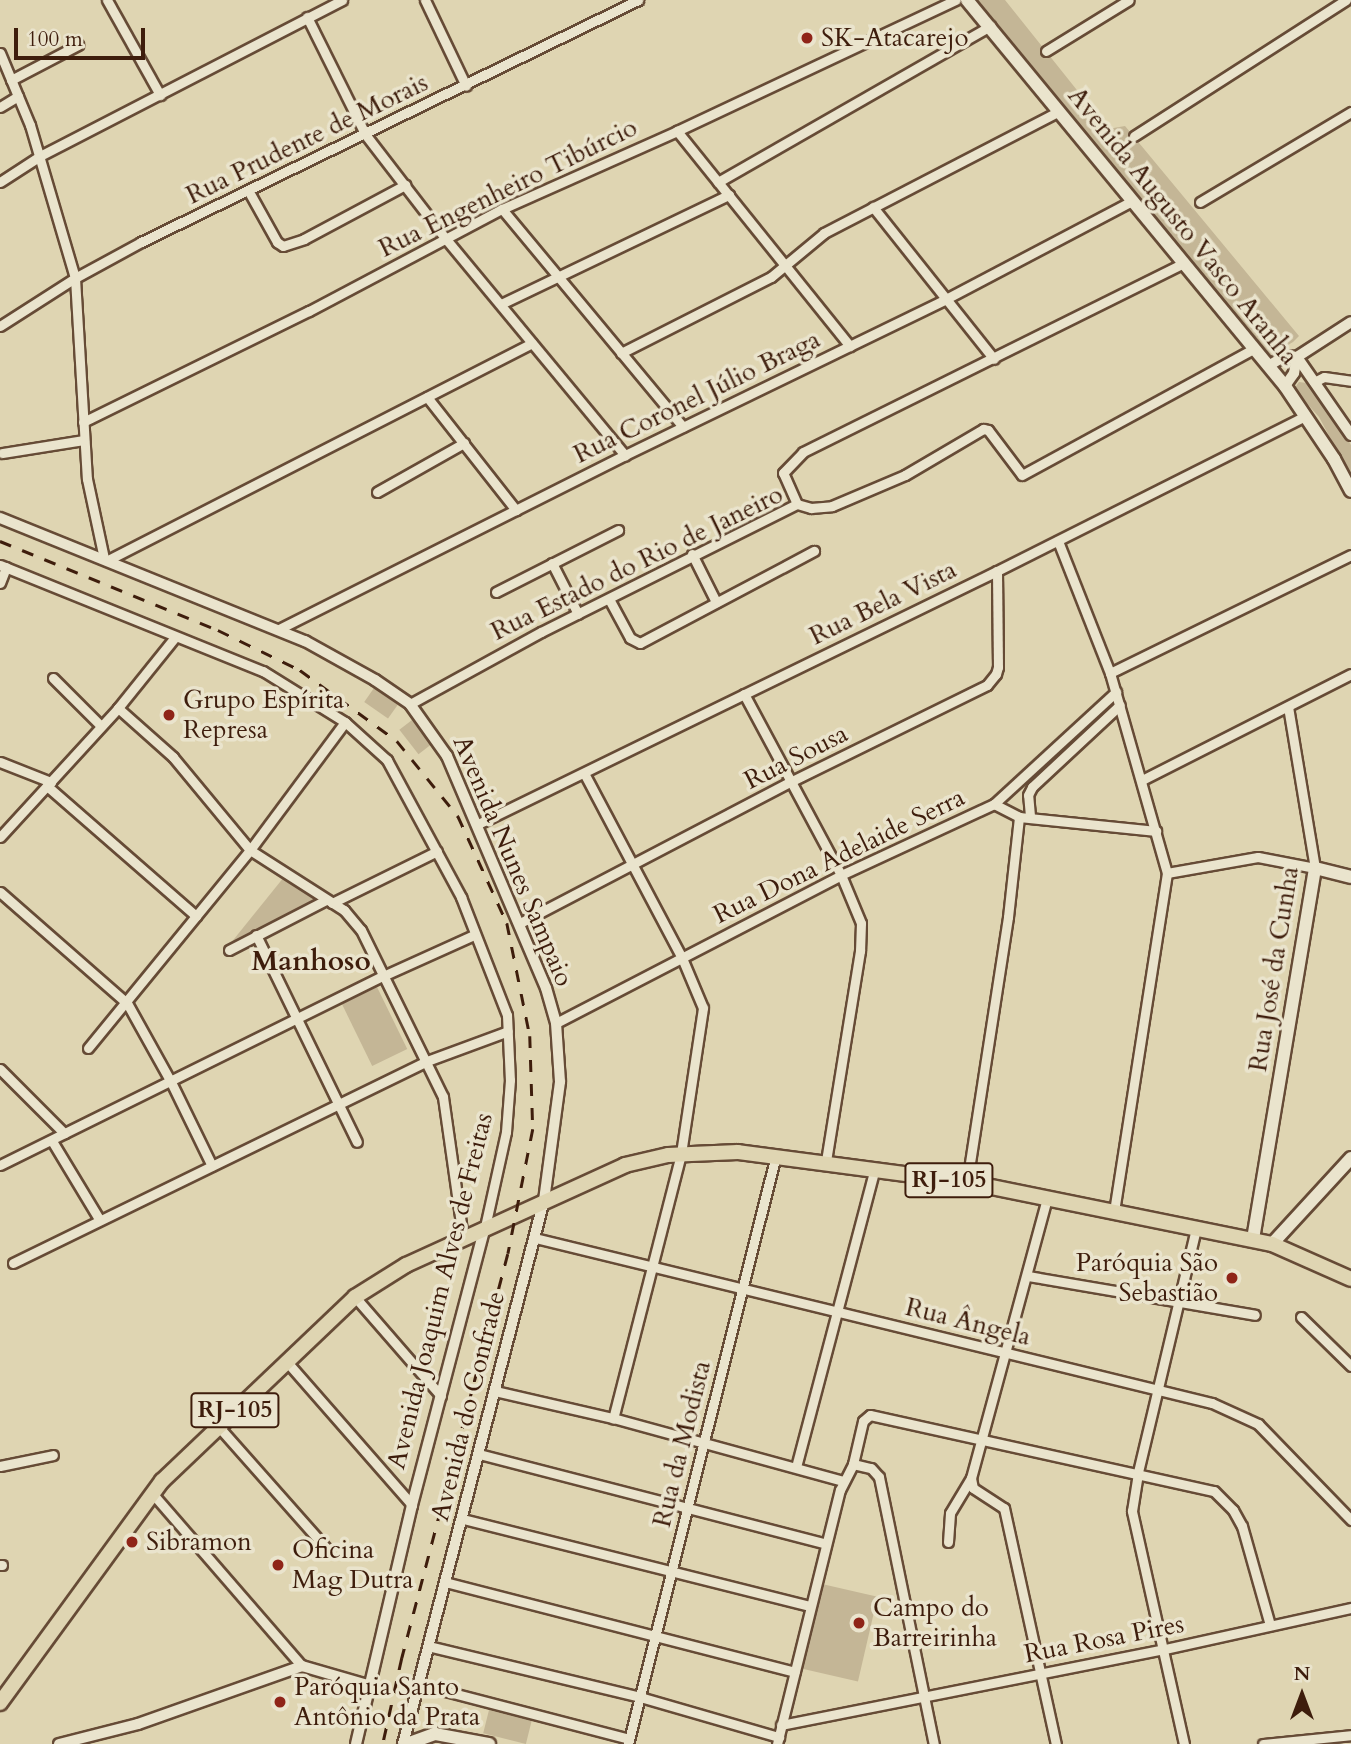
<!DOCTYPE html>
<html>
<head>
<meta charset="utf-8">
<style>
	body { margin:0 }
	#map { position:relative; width:1351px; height:1744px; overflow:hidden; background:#dfd5b2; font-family:Cardo,serif }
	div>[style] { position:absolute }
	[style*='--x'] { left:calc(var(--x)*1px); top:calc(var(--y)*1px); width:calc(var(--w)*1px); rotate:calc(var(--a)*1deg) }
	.green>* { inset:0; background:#c4b696; transform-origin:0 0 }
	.roads { filter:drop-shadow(2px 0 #664b36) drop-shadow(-2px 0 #664b36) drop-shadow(0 2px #664b36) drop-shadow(0 -2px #664b36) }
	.minor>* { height:9px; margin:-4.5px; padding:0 4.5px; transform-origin:4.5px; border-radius:4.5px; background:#eae4cd }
	.tertiary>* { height:10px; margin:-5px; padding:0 5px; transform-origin:5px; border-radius:5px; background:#eae4cd }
	.secondary>* { height:12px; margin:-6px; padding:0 6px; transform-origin:6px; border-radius:6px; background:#eae4cd }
	.primary>* { height:14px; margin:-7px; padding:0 7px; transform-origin:7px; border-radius:7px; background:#dfd5b2 }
	.rail>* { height:2.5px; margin-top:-1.25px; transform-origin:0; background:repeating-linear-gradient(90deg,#3e1d0c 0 12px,transparent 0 24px) }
	.dots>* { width:19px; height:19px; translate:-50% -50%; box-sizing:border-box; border:4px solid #eae4cd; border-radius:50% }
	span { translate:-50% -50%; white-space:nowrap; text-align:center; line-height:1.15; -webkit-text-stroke:7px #eae4cd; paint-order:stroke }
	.shield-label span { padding:2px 5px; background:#eae4cd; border:2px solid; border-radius:5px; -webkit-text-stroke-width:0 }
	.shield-label { font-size:24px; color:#3e1d0c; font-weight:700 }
	.poi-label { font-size:26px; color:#3e1d0c }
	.left { translate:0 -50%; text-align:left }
	.right { translate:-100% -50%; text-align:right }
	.street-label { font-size:26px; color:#3e1d0c }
	.neighbourhood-label { font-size:28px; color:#3e1d0c; font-weight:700 }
	.north { position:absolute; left:1267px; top:1660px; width:70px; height:70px; -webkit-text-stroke:5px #eae4cd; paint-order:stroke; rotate:0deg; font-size:19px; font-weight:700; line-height:28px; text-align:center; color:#3e1d0c }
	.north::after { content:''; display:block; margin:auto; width:24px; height:32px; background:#3e1d0c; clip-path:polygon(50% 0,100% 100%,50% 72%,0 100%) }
	.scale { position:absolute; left:14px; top:28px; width:131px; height:32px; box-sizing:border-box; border:4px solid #3e1d0c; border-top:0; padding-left:9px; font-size:21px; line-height:24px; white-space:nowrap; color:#3e1d0c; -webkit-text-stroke:5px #eae4cd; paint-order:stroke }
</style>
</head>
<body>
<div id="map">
	<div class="green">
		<i style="clip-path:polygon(974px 0,1005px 0,1108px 129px,1125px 126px,1299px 336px,1293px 342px,1268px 357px)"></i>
		<i style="clip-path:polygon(1299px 382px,1307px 383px,1344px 433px,1351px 445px,1351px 477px,1319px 417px,1294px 389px)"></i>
		<i style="left:374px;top:688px;width:29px;height:17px;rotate:35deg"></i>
		<i style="left:412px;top:720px;width:31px;height:16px;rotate:52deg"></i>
		<i style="clip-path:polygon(284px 877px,316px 901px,226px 949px)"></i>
		<i style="left:377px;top:987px;width:69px;height:39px;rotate:64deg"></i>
		<i style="left:822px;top:1584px;width:57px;height:87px;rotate:13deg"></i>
		<i style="left:489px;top:1710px;width:44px;height:24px;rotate:14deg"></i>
	</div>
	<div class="roads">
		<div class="minor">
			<i style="--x:107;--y:0;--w:109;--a:60.8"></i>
			<i style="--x:425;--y:0;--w:95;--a:64.5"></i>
			<i style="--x:307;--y:17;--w:131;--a:63.6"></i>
			<i style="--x:365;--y:134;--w:133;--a:52.4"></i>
			<i style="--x:446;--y:239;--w:281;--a:50.4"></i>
			<i style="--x:1046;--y:51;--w:97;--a:-31.6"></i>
			<i style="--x:0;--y:53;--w:78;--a:67.4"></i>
			<i style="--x:30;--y:125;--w:159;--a:73.6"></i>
			<i style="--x:75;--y:278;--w:201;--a:86.6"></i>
			<i style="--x:87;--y:479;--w:81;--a:77.9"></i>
			<i style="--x:11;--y:80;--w:76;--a:-27.6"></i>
			<i style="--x:0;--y:107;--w:21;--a:-31"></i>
			<i style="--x:677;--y:131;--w:276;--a:51.2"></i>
			<i style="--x:1134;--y:136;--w:252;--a:-32.7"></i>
			<i style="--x:0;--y:182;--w:48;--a:-33"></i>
			<i style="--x:40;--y:156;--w:340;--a:-27.3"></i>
			<i style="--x:718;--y:182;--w:314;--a:-29.8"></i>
			<i style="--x:248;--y:190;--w:60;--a:60.9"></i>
			<i style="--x:277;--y:242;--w:7;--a:34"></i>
			<i style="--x:283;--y:246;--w:22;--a:-18"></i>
			<i style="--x:304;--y:239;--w:115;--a:-28.1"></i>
			<i style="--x:1200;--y:202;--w:176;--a:-30.8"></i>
			<i style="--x:873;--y:207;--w:194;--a:51.5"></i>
			<i style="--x:502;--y:209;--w:283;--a:50.3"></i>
			<i style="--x:501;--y:304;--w:253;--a:-25.6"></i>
			<i style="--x:0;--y:326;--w:89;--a:-32.6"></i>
			<i style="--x:75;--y:278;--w:75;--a:-28.6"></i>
			<i style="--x:141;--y:242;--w:553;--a:-25.96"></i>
			<i style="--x:621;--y:353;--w:168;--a:-26.9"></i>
			<i style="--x:771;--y:277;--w:69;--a:-39.7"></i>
			<i style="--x:824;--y:233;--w:265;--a:-27.4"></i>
			<i style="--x:1314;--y:382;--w:11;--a:-27"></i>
			<i style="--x:1324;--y:377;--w:27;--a:8"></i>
			<i style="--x:427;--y:397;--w:144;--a:51.8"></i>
			<i style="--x:83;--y:422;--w:252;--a:-26.2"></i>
			<i style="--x:309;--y:311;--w:218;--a:-27.9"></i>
			<i style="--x:502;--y:209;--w:192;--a:-24"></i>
			<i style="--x:677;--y:131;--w:308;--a:-25.2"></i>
			<i style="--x:2;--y:453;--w:83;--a:-9"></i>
			<i style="--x:377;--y:492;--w:100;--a:-29.4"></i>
			<i style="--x:797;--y:504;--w:34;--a:-114"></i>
			<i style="--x:783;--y:473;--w:29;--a:-46"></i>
			<i style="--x:803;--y:452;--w:424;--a:-26.4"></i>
			<i style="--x:1058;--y:541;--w:142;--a:68.5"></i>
			<i style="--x:1110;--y:673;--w:208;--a:74.1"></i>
			<i style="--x:1167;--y:873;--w:343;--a:98.9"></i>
			<i style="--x:692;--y:554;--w:54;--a:63.4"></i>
			<i style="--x:108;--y:560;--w:476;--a:-27.1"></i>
			<i style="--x:552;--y:563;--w:57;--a:63"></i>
			<i style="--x:0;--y:565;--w:284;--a:22"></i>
			<i style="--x:263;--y:671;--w:97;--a:31.9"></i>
			<i style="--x:345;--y:722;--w:57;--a:42.1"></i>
			<i style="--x:387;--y:760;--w:156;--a:61.6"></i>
			<i style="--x:461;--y:897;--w:127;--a:68.7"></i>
			<i style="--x:507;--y:1015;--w:65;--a:87.4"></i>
			<i style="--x:510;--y:1080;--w:52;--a:94.4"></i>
			<i style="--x:506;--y:1132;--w:97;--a:102.5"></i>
			<i style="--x:0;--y:583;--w:17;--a:-69"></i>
			<i style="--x:496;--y:592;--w:137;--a:-26.9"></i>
			<i style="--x:609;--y:599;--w:44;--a:61.7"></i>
			<i style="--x:630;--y:638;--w:11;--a:27"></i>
			<i style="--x:640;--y:643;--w:197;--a:-27.9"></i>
			<i style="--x:279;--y:629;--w:387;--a:-26.7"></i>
			<i style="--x:625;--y:455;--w:357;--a:-25.9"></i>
			<i style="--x:946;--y:299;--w:210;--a:-27.8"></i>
			<i style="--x:1110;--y:673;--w:268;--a:-26.1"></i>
			<i style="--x:53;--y:678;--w:66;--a:45"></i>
			<i style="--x:744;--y:694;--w:205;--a:61.8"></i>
			<i style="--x:841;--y:875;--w:52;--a:67.4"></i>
			<i style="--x:861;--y:923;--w:28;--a:92"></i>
			<i style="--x:860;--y:951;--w:214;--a:99.2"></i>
			<i style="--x:410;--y:704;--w:149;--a:-28.8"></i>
			<i style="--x:541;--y:632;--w:286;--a:-26.6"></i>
			<i style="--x:797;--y:504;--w:15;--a:16"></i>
			<i style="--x:811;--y:508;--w:21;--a:-5"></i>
			<i style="--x:832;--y:506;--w:79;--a:-23"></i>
			<i style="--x:905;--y:475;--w:91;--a:-30.5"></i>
			<i style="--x:983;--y:429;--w:5;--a:11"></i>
			<i style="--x:988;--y:430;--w:56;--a:52.9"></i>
			<i style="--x:1022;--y:475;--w:263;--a:-28.6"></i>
			<i style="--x:118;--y:708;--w:74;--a:41.7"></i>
			<i style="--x:173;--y:757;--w:121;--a:50.4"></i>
			<i style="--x:250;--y:850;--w:112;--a:32.6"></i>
			<i style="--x:344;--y:910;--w:26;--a:50"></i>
			<i style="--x:361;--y:930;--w:186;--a:63.8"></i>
			<i style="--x:443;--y:1097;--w:141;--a:81.9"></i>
			<i style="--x:0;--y:762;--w:55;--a:21.4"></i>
			<i style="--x:584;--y:773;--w:209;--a:62.1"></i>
			<i style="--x:682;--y:958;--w:54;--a:67.2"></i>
			<i style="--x:703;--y:1008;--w:148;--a:98.6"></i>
			<i style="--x:681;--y:1154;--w:273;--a:104.4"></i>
			<i style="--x:1142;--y:780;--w:234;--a:-26.9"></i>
			<i style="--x:47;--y:786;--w:198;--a:41.1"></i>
			<i style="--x:994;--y:804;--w:28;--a:27"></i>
			<i style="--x:1019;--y:817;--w:138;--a:5.8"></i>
			<i style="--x:1030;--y:816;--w:21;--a:-95"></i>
			<i style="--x:1028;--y:795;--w:9;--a:-63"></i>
			<i style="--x:1032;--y:787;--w:120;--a:-43"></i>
			<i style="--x:478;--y:824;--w:577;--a:-25.99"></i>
			<i style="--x:997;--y:571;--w:345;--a:-26.7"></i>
			<i style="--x:0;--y:837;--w:175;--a:-47.5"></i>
			<i style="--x:118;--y:708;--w:91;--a:-51.2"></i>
			<i style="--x:1167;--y:873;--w:92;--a:-10"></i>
			<i style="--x:1258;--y:857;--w:58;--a:10.9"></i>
			<i style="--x:1315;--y:868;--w:163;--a:-99.5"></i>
			<i style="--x:0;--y:892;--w:169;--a:41.2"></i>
			<i style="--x:127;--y:1003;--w:90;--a:60.9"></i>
			<i style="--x:171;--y:1082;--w:93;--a:64"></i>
			<i style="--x:332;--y:903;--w:117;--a:-26.3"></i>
			<i style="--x:520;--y:923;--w:307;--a:-27.6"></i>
			<i style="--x:792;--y:781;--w:217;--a:-26.2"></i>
			<i style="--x:987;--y:685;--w:14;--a:-51"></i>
			<i style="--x:996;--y:674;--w:7;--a:-74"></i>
			<i style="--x:998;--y:667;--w:96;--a:-90.6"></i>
			<i style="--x:256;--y:935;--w:230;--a:64"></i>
			<i style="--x:229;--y:950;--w:109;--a:-27.3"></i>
			<i style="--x:556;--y:1023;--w:321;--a:-27.4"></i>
			<i style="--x:841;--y:875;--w:169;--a:-24.9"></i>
			<i style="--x:994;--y:804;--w:166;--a:-42.6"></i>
			<i style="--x:88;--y:1048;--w:256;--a:-50.7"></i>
			<i style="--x:250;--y:850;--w:159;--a:-53.4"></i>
			<i style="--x:0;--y:1069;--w:91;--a:45"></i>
			<i style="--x:52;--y:1141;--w:91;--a:58.9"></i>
			<i style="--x:0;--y:1165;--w:427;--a:-26.3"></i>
			<i style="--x:383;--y:976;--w:100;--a:-24.3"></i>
			<i style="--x:967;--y:1182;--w:268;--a:-81.2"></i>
			<i style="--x:1008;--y:917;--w:101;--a:-83.7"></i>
			<i style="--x:535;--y:1238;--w:697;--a:13.7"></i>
			<i style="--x:1212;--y:1403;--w:51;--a:24.5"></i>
			<i style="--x:1258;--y:1424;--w:134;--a:45.9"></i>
			<i style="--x:13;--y:1263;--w:461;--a:-26"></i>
			<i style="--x:427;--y:1061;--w:86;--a:-20.3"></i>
			<i style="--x:1028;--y:1276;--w:230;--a:9.7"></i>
			<i style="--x:355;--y:1297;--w:131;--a:49"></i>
			<i style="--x:1301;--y:1317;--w:70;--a:44.4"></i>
			<i style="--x:287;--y:1362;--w:190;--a:48.8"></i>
			<i style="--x:495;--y:1391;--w:121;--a:12.9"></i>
			<i style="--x:613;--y:1418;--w:239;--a:15.3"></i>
			<i style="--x:218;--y:1426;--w:164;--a:48.5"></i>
			<i style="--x:479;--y:1454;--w:358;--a:14.5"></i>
			<i style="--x:853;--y:1464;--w:18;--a:13"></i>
			<i style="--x:871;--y:1468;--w:12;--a:48"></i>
			<i style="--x:879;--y:1477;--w:273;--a:78.4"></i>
			<i style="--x:0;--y:1466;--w:54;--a:-11.7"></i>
			<i style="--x:796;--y:1467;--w:309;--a:-75.2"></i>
			<i style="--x:971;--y:1478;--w:10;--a:79"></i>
			<i style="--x:973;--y:1488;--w:37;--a:33"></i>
			<i style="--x:1004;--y:1508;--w:242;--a:77.6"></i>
			<i style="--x:152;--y:1493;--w:229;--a:49.1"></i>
			<i style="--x:463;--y:1519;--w:358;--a:14.1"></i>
			<i style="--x:948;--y:1542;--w:29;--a:-86"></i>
			<i style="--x:950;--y:1513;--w:41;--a:-59"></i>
			<i style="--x:971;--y:1478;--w:289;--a:-74.8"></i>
			<i style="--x:0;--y:1565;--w:2;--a:0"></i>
			<i style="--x:445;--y:1582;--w:361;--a:14.4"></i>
			<i style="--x:428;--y:1646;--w:218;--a:13.5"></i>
			<i style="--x:640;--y:1697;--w:145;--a:16.1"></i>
			<i style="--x:418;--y:1684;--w:218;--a:14.6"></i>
			<i style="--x:781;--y:1725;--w:387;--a:-11.2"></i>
			<i style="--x:1161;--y:1650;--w:195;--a:-12.5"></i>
			<i style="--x:628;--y:1744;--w:607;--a:-75.9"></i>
			<i style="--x:777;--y:1744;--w:262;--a:-76.1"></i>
			<i style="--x:840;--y:1490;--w:29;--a:-63"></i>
			<i style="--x:853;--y:1464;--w:44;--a:-76.9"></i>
			<i style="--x:863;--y:1421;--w:9;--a:-41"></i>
			<i style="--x:870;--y:1415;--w:352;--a:12.5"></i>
			<i style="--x:1214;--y:1491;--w:27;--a:45"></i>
			<i style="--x:1233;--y:1510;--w:18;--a:61"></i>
			<i style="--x:1242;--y:1526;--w:103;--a:74.2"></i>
			<i style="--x:1184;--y:1744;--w:239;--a:-102.6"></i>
			<i style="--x:1132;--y:1511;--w:39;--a:-81"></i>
			<i style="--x:1138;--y:1472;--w:251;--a:-76.6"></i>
			<i style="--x:1263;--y:1744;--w:88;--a:-5.8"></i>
		</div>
		<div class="tertiary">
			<i style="--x:1297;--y:357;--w:95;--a:55.3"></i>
			<i style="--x:1268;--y:366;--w:20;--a:-30"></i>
			<i style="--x:1285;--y:356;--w:12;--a:5"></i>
			<i style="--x:1297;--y:357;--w:64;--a:-32.9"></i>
			<i style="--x:1285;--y:386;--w:16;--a:-55"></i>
			<i style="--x:1294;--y:373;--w:16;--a:-79"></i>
			<i style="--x:0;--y:518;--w:329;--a:22"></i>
			<i style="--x:305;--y:641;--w:80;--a:29.1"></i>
			<i style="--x:375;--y:680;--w:42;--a:34.4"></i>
			<i style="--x:410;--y:704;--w:64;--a:54.6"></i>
			<i style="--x:447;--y:756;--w:252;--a:66.9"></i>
			<i style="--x:546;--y:988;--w:36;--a:74"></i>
			<i style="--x:556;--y:1023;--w:59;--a:86.1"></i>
			<i style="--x:560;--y:1082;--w:119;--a:97.7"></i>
			<i style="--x:544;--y:1200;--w:562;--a:104.53"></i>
			<i style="--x:59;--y:1744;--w:81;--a:-14.2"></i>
			<i style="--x:138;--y:1724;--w:174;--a:-19.5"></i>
			<i style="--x:302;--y:1666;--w:72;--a:16.2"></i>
			<i style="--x:356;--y:1744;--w:245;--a:-76.8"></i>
			<i style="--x:412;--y:1505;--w:287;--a:-75.3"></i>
		</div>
		<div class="secondary">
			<i style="--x:967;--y:0;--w:500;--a:50.52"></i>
			<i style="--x:1285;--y:386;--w:88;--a:56.1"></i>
			<i style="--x:1334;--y:459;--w:36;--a:62"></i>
			<i style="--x:1253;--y:1239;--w:376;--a:-80.5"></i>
			<i style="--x:1315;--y:868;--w:37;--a:14"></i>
			<i style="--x:1272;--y:1244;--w:117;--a:-47.4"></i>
			<i style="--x:407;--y:1744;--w:30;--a:-20"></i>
			<i style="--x:435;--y:1734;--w:55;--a:10.5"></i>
		</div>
		<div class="primary">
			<i style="--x:0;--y:1703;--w:275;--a:-53.9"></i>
			<i style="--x:162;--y:1481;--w:267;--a:-43.6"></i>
			<i style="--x:355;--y:1297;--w:60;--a:-32.1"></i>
			<i style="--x:406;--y:1265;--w:241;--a:-24.5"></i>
			<i style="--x:625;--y:1165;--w:44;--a:-13.1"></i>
			<i style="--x:668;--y:1155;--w:70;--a:-2.5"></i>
			<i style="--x:738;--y:1152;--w:231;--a:7.5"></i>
			<i style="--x:967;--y:1182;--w:311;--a:11.5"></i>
			<i style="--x:1272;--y:1244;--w:86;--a:23.9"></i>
		</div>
	</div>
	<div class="rail">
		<i style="--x:0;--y:541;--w:235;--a:22.2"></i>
		<i style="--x:218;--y:630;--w:91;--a:26"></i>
		<i style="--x:300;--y:670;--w:120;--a:36.2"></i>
		<i style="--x:397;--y:741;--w:97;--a:50.9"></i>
		<i style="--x:458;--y:816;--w:118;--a:65.4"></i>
		<i style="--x:507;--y:923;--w:115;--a:78.5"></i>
		<i style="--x:530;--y:1036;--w:93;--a:88.2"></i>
		<i style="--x:533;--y:1129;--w:127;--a:101.3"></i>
		<i style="--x:508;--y:1254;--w:418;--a:104.7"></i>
		<i style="--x:402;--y:1658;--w:88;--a:102.5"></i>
	</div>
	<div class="dots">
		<i style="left:807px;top:38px;background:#8f2418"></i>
		<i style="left:169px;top:715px;background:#8f2418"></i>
		<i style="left:1232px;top:1278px;background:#8f2418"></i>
		<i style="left:132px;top:1542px;background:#8f2418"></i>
		<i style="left:278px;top:1565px;background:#8f2418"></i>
		<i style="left:859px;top:1623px;background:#8f2418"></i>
		<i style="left:280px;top:1702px;background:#8f2418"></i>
	</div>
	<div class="shield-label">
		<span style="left:949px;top:1180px">RJ-105</span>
		<span style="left:235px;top:1410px">RJ-105</span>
	</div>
	<div class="poi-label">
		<span class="left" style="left:821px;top:38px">SK-Atacarejo</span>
		<span class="left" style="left:183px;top:715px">Grupo Espírita<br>Represa</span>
		<span class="right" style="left:1218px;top:1278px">Paróquia São<br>Sebastião</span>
		<span class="left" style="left:146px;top:1542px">Sibramon</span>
		<span class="left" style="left:292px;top:1565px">Oficina<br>Mag Dutra</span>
		<span class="left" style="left:873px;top:1623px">Campo do<br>Barreirinha</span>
		<span class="left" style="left:294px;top:1702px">Paróquia Santo<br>Antônio da Prata</span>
	</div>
	<div class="street-label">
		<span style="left:307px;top:139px;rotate:-26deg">Rua Prudente de Morais</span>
		<span style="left:508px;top:188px;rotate:-26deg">Rua Engenheiro Tibúrcio</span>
		<span style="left:1183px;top:226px;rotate:51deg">Avenida Augusto Vasco Aranha</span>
		<span style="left:697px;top:397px;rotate:-26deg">Rua Coronel Júlio Braga</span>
		<span style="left:637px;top:563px;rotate:-26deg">Rua Estado do Rio de Janeiro</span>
		<span style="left:883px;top:603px;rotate:-26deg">Rua Bela Vista</span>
		<span style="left:796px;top:757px;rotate:-27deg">Rua Sousa</span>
		<span style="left:839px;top:856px;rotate:-26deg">Rua Dona Adelaide Serra</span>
		<span style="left:513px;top:861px;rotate:67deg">Avenida Nunes Sampaio</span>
		<span style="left:1274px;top:969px;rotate:-81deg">Rua José da Cunha</span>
		<span style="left:440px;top:1291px;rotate:-76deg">Avenida Joaquim Alves de Freitas</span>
		<span style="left:968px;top:1322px;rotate:14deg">Rua Ângela</span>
		<span style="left:468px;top:1406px;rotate:-76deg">Avenida do Confrade</span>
		<span style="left:682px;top:1444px;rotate:-76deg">Rua da Modista</span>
		<span style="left:1104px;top:1639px;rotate:-11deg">Rua Rosa Pires</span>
	</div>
	<div class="neighbourhood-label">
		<span style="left:311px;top:961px">Manhoso</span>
	</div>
	<div class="north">N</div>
	<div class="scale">100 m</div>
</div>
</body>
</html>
